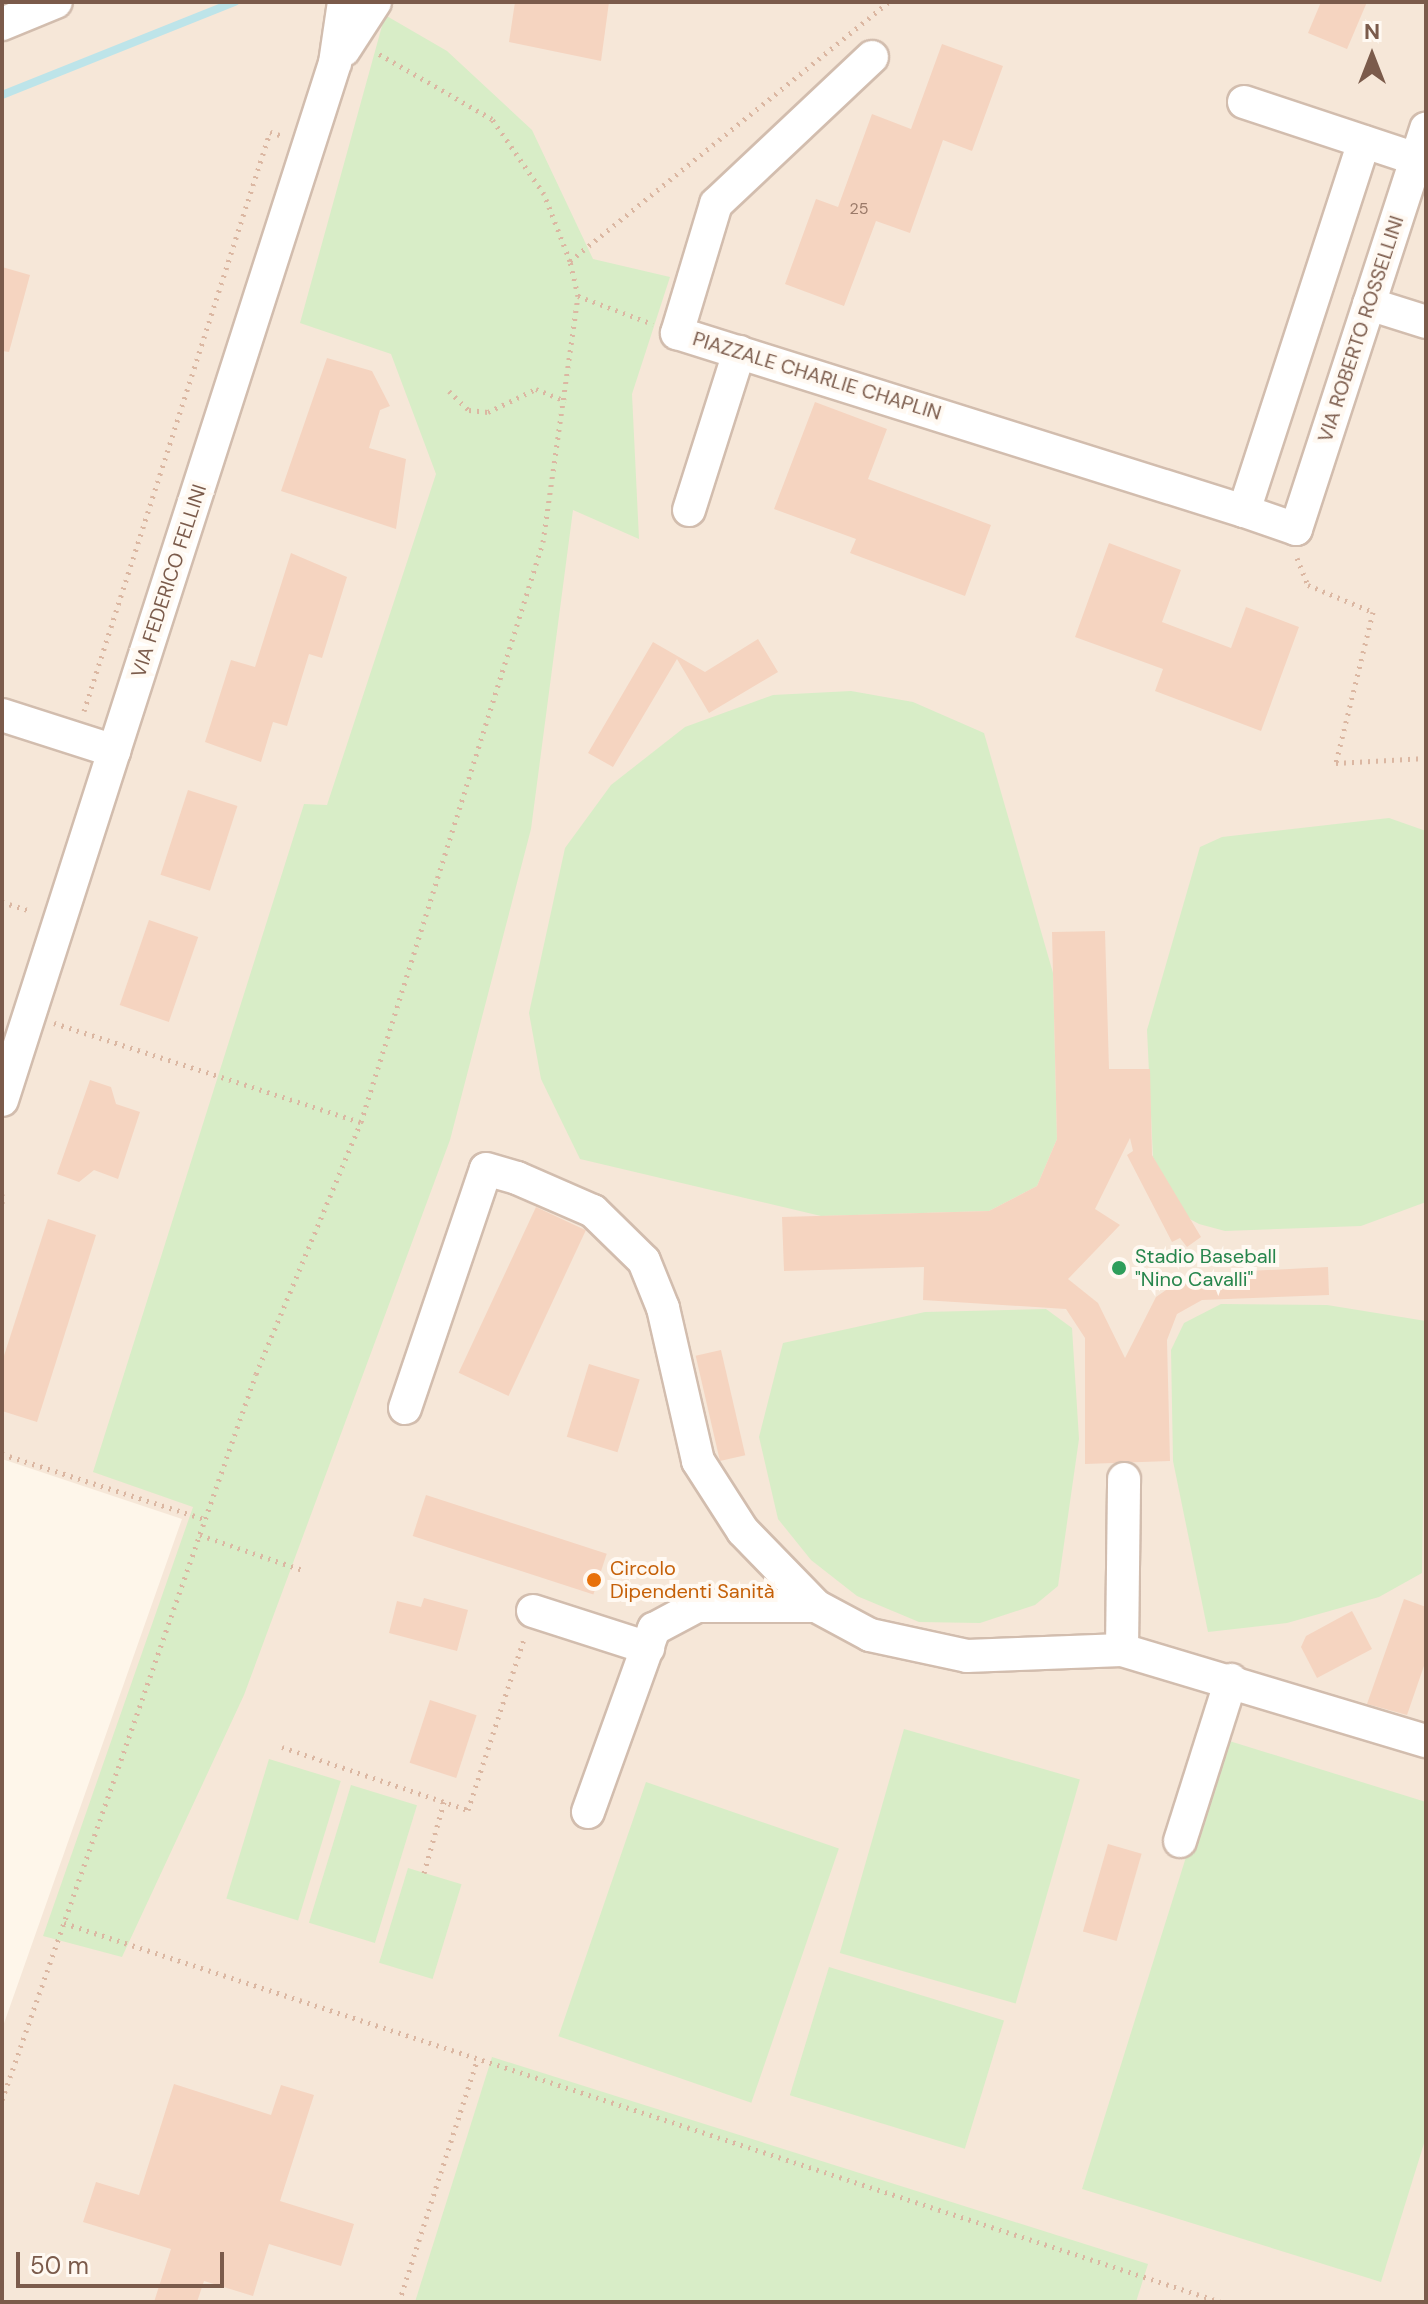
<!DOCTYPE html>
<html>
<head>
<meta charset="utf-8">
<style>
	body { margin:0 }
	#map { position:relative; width:1428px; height:2304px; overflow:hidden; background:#fef6ea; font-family:"DM Sans",sans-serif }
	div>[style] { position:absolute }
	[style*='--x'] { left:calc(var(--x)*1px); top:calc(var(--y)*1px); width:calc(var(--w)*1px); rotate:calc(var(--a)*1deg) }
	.residential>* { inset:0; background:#f6e7d8 }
	.green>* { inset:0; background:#d8edc7; transform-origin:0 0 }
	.stream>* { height:8px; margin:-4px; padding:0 4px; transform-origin:4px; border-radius:4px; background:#bde4e9 }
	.building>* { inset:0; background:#f5d4c0; transform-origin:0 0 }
	.path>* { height:5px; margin-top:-2.5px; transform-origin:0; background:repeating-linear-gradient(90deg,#dbb7a2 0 2px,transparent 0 8px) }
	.roads { filter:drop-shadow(2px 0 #d2bdae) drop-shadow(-2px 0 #d2bdae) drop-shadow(0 2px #d2bdae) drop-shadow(0 -2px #d2bdae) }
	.minor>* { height:32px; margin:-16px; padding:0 16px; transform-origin:16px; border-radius:16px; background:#fff }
	.dots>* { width:22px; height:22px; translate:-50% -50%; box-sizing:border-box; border:4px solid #fff9f2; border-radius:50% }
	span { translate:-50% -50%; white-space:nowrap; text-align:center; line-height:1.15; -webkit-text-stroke:8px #fff9f2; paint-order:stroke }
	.number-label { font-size:16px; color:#9a7968 }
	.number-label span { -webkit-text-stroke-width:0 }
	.street-label { font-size:20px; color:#7b5b4b }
	.leisure-label { font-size:20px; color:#27864d }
	.left { translate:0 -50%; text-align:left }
	.food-label { font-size:20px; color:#c56008 }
	.frame { position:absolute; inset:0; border:4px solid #7b5b4b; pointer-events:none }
	.north { position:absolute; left:1332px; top:16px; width:80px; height:80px; -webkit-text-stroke:6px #fff9f2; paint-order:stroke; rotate:0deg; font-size:22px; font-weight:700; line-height:32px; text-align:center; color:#7b5b4b }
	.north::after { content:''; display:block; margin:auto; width:28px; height:36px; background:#7b5b4b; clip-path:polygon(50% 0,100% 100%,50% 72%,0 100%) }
	.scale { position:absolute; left:16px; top:2252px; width:208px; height:36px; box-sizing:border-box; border:4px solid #7b5b4b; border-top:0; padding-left:10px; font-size:24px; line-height:28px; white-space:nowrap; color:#7b5b4b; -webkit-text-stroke:6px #fff9f2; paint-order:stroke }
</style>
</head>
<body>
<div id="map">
	<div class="residential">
		<i style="clip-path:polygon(2px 2px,1426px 2px,1426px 2302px,2px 2302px,2px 2029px,182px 1519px,2px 1459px)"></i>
	</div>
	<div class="green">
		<i style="clip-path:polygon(385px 15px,447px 51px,532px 130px,593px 259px,670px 277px,632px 394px,639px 539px,573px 510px,531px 829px,450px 1140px,244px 1695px,122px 1957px,43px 1936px,193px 1507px,93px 1472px,304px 804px,327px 805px,436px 474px,391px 354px,300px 323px)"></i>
		<i style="clip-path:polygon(851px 691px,913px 702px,984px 733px,1053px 973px,1057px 1139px,1037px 1186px,989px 1211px,821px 1216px,580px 1159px,541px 1079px,529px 1013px,565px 848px,611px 785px,685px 727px,773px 695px)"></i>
		<i style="clip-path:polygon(1389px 818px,1426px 831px,1426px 1202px,1361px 1226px,1225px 1231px,1199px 1224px,1186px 1217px,1153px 1157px,1147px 1030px,1200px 847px,1222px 837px)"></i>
		<i style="clip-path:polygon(1221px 1304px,1327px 1305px,1426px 1321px,1422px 1573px,1379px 1597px,1287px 1623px,1208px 1632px,1173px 1461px,1171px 1350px,1184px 1323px)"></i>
		<i style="clip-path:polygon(1046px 1309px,1072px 1328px,1079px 1439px,1058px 1586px,1035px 1605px,980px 1623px,919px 1622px,857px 1596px,811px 1560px,778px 1519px,759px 1437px,783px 1343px,925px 1312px)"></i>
		<i style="left:904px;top:1729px;width:183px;height:233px;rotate:16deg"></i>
		<i style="clip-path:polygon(1223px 1739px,1426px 1802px,1426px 2137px,1381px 2282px,1082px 2189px)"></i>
		<i style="left:269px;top:1759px;width:75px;height:146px;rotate:17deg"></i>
		<i style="left:646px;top:1782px;width:204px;height:269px;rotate:19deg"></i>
		<i style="left:351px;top:1785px;width:69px;height:144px;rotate:17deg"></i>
		<i style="left:408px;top:1868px;width:56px;height:99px;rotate:17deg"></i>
		<i style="left:829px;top:1967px;width:183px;height:134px;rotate:17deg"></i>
		<i style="clip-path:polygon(492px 2057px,1148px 2264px,1136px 2302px,415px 2302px)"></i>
	</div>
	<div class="stream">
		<i style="--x:2;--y:95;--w:251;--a:-21.8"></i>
	</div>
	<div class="building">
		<i style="clip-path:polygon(515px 2px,609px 2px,601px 61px,509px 42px)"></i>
		<i style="clip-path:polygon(1321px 2px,1367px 2px,1347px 49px,1308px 33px)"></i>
		<i style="clip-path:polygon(942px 44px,1003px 66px,972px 151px,943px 140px,910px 233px,876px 221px,844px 306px,785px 284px,816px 199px,838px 207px,872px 114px,911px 129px)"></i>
		<i style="clip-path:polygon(2px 267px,30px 275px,9px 352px,2px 351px)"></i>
		<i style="clip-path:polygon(327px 358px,372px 371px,390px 406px,380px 410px,369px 448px,406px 459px,396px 529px,281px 491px)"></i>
		<i style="clip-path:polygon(815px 402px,887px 429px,868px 479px,991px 525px,965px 596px,850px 553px,856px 539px,774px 509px)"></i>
		<i style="clip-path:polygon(1109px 543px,1181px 570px,1162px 622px,1231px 648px,1246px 607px,1299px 627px,1261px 731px,1155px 691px,1163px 669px,1075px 637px)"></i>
		<i style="clip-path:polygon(291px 553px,347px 577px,322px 658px,309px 654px,287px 726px,273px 722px,261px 762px,205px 742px,231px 660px,255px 667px)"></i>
		<i style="clip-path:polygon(758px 639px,778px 672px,709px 713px,677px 659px,613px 767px,588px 753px,653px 642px,705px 672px)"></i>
		<i style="left:188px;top:790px;width:52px;height:89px;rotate:18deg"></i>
		<i style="left:149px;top:920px;width:52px;height:90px;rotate:19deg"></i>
		<i style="clip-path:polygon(1105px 931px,1109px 1069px,1150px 1069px,1152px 1155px,1201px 1237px,1187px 1247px,1180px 1238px,1172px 1242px,1127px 1155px,1133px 1151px,1130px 1138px,1095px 1209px,1120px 1225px,1068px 1279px,1098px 1303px,1125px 1358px,1156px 1297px,1189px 1274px,1328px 1267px,1329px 1295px,1202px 1300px,1177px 1314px,1167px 1340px,1170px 1461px,1085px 1464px,1085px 1338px,1066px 1309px,923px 1300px,924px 1267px,784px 1271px,782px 1217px,989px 1211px,1037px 1186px,1057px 1139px,1052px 932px)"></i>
		<i style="clip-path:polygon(90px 1080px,111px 1087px,116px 1104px,140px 1112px,118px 1179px,94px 1170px,79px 1182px,57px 1174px)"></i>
		<i style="left:536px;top:1207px;width:55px;height:183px;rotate:25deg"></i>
		<i style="clip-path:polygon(48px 1219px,96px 1235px,37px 1422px,2px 1411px,2px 1362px)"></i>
		<i style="left:721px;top:1350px;width:108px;height:26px;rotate:77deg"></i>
		<i style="left:589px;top:1364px;width:53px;height:76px;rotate:17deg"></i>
		<i style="left:426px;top:1495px;width:190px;height:43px;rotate:18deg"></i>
		<i style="clip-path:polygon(424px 1598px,468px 1610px,457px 1651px,389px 1633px,397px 1601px,421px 1607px)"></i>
		<i style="clip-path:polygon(1404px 1599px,1426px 1607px,1426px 1660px,1407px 1715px,1367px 1704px)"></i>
		<i style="clip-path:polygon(1352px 1611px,1372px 1649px,1317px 1678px,1301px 1647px,1306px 1636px)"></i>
		<i style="left:430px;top:1700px;width:49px;height:66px;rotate:18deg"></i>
		<i style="left:1108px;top:1844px;width:35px;height:91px;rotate:16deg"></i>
		<i style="clip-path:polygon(174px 2084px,271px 2115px,281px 2085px,314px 2095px,280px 2201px,354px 2224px,341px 2266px,269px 2244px,253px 2296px,204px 2281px,197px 2302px,154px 2302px,171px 2249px,83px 2222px,96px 2182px,139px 2195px)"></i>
	</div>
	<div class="path">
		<i style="--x:570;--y:261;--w:411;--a:-39.1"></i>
		<i style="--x:578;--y:296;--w:80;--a:20.5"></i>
		<i style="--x:449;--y:391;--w:28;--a:44"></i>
		<i style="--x:469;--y:410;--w:19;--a:6"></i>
		<i style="--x:488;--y:412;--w:53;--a:-25.6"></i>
		<i style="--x:536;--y:389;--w:32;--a:22"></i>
		<i style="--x:1297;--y:558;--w:29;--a:68"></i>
		<i style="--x:1308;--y:585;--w:70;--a:22.6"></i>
		<i style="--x:1373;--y:612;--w:155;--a:103.8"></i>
		<i style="--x:1336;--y:763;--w:90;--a:-3.2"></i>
		<i style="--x:84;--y:711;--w:608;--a:-72.19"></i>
		<i style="--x:270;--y:132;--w:14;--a:17"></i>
		<i style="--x:2;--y:902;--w:30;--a:17"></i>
		<i style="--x:54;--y:1023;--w:323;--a:17.9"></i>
		<i style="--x:2;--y:1194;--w:11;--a:90"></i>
		<i style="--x:2;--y:1454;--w:213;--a:17.8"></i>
		<i style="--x:200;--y:1535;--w:108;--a:18.9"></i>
		<i style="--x:282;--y:1747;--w:196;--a:18.7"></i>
		<i style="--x:468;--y:1810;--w:180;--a:-71.9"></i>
		<i style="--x:424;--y:1873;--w:74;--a:-74.3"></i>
		<i style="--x:64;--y:1923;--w:1217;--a:18.14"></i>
		<i style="--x:2;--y:2100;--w:769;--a:-70.72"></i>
		<i style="--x:256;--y:1374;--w:273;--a:-67.4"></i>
		<i style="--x:361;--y:1122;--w:608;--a:-72.58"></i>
		<i style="--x:543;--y:542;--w:248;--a:-81.9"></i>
		<i style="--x:578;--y:296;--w:36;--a:-103"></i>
		<i style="--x:570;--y:261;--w:72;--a:-111.2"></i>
		<i style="--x:544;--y:194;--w:91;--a:-124.7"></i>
		<i style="--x:492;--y:119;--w:133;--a:-150.1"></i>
		<i style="--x:399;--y:2302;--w:251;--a:-72.1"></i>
	</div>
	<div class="roads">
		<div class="minor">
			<i style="--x:2;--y:24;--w:58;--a:-22.2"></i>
			<i style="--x:344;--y:50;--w:57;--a:-57.1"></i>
			<i style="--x:872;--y:57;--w:214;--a:136.7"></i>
			<i style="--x:716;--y:204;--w:135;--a:106.8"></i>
			<i style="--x:677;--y:333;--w:594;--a:17.43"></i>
			<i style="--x:1244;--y:511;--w:388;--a:-72"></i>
			<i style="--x:1244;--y:102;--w:181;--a:18.3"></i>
			<i style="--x:1369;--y:304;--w:60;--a:17.5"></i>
			<i style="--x:689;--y:510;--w:166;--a:-72.4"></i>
			<i style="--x:1244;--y:511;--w:55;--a:19.1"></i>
			<i style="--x:1296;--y:529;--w:421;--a:-72"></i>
			<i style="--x:2;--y:715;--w:118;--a:17.8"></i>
			<i style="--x:2;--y:1100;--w:1089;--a:-72.2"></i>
			<i style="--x:335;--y:63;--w:62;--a:-81.6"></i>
			<i style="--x:405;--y:1408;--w:252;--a:-71.3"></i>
			<i style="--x:486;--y:1169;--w:32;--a:16"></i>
			<i style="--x:517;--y:1178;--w:83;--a:23.5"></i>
			<i style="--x:593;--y:1211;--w:71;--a:44.4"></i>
			<i style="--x:644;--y:1261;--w:51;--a:68"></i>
			<i style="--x:663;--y:1308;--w:157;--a:77.1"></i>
			<i style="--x:698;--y:1461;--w:83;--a:57.3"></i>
			<i style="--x:743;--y:1531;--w:105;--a:45.8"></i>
			<i style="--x:816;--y:1606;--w:61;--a:28.2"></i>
			<i style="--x:870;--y:1635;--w:99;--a:12.2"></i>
			<i style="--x:967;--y:1656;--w:155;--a:-2.2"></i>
			<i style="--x:1122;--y:1650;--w:317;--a:16.7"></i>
			<i style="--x:533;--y:1611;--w:121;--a:17.8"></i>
			<i style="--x:1122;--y:1650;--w:171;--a:-89.3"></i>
			<i style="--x:588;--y:1812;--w:195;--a:-70.2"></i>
			<i style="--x:654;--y:1629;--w:49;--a:-28.1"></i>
			<i style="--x:697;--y:1606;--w:119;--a:0"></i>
			<i style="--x:1180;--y:1841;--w:169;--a:-72.4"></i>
		</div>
	</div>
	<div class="dots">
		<i style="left:1119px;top:1268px;background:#2e9e5b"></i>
		<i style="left:594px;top:1580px;background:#e8710a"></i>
	</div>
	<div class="number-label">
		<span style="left:859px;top:209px">25</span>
	</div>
	<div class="street-label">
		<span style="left:1361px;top:329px;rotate:-72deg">VIA ROBERTO ROSSELLINI</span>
		<span style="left:817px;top:376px;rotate:17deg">PIAZZALE CHARLIE CHAPLIN</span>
		<span style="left:169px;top:581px;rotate:-72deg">VIA FEDERICO FELLINI</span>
	</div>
	<div class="leisure-label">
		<span class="left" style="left:1135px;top:1268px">Stadio Baseball<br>"Nino Cavalli"</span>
	</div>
	<div class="food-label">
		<span class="left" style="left:610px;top:1580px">Circolo<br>Dipendenti Sanità</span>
	</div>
	<div class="frame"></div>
	<div class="north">N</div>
	<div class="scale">50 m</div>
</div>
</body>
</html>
